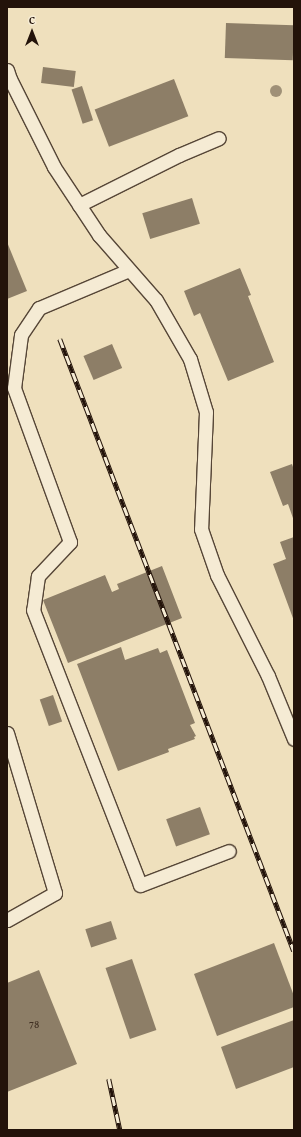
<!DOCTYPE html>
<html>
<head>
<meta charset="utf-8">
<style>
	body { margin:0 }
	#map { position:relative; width:301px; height:1137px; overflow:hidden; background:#efe0bd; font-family:"Gentium Book Plus",serif }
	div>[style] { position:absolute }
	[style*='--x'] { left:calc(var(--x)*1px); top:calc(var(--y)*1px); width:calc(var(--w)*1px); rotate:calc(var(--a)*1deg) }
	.building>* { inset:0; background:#8d7e67; transform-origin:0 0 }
	.roads { filter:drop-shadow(1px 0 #564637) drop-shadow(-1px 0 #564637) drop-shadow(0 1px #564637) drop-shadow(0 -1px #564637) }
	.service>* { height:13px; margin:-6.5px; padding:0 6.5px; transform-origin:6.5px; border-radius:6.5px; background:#f5ebd4 }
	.rail>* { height:4.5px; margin-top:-2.25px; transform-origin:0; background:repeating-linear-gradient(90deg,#f5ebd4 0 9px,#23130a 0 18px); box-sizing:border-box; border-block:1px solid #23130a }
	.trees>* { width:12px; height:12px; margin:-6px; border-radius:50%; background:#9f9077 }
	span { translate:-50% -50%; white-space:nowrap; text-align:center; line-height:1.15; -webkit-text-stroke:3px #f5ebd4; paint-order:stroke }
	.number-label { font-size:11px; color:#3e2e21 }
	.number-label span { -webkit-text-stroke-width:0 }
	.frame { position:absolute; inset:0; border:8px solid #23130a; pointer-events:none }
	.north { position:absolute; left:12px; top:12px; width:40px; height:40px; -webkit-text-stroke:3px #f5ebd4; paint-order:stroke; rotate:0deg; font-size:11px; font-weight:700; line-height:16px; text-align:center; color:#23130a }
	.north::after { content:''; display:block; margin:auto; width:14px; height:18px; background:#23130a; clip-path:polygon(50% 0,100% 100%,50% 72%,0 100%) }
</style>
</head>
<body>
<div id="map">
	<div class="building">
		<i style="left:226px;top:23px;width:68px;height:35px;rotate:2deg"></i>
		<i style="left:43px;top:67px;width:33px;height:16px;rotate:7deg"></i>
		<i style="left:174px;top:79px;width:40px;height:85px;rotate:69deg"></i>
		<i style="left:82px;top:86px;width:36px;height:11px;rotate:72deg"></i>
		<i style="left:192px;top:198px;width:27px;height:52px;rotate:73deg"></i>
		<i style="clip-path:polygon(7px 242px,27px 291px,7px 299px)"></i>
		<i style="clip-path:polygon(240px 268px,251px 295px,248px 296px,274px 362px,228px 381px,200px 313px,194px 316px,184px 291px)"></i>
		<i style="left:112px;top:344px;width:26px;height:31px;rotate:67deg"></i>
		<i style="clip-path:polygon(292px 464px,294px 470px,294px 521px,288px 504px,283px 506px,270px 472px)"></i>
		<i style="clip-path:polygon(294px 537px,294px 621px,273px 564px,286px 559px,280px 542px)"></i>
		<i style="clip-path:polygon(162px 566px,182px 618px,68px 663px,43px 600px,105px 575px,112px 592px,119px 589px,117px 584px)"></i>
		<i style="clip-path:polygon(121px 647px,125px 660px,158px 648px,160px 653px,167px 650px,195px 723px,190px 725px,196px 736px,194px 737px,195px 739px,168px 749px,169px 752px,118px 771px,77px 664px)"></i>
		<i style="left:53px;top:695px;width:28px;height:14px;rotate:71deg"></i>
		<i style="left:200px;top:807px;width:29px;height:36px;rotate:70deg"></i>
		<i style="left:111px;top:921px;width:19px;height:27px;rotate:72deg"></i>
		<i style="clip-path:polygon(274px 943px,294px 996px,294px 1007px,217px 1036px,194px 974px)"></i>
		<i style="left:132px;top:959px;width:75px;height:28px;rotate:71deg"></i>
		<i style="clip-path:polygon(39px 970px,77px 1064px,7px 1092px,7px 983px)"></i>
		<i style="clip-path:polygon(294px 1020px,294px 1067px,236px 1089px,221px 1047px)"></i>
	</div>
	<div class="roads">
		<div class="service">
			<i style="--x:7;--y:70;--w:9;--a:72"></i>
			<i style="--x:10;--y:79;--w:98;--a:63.4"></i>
			<i style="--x:54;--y:167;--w:82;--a:56.5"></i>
			<i style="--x:99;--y:235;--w:86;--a:48.8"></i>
			<i style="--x:156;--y:300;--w:68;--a:60"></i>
			<i style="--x:190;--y:359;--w:55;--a:73.2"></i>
			<i style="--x:206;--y:412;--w:117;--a:92.4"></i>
			<i style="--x:201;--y:529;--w:49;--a:70.8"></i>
			<i style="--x:217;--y:575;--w:113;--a:63.2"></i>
			<i style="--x:268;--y:676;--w:68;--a:67.6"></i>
			<i style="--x:79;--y:205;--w:112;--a:-26.6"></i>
			<i style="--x:179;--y:155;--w:43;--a:-23"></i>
			<i style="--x:129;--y:270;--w:98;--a:157.1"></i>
			<i style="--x:39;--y:308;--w:32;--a:124"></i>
			<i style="--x:21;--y:335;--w:53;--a:97.5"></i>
			<i style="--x:14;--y:388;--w:164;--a:70"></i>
			<i style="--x:70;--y:542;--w:47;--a:133.3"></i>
			<i style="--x:38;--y:576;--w:34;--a:98"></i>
			<i style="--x:33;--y:610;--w:295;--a:68.7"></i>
			<i style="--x:140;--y:885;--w:95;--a:-20.9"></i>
			<i style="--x:7;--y:733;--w:167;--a:73.3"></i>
			<i style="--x:55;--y:893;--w:55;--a:150.6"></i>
		</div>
	</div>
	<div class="rail">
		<i style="--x:60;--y:339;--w:655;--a:69.08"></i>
		<i style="--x:109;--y:1079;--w:52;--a:77.8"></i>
	</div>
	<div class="trees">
		<i style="left:276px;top:91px"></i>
	</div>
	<div class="number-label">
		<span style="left:34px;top:1024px">78</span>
	</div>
	<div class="frame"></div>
	<div class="north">С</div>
</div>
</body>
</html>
